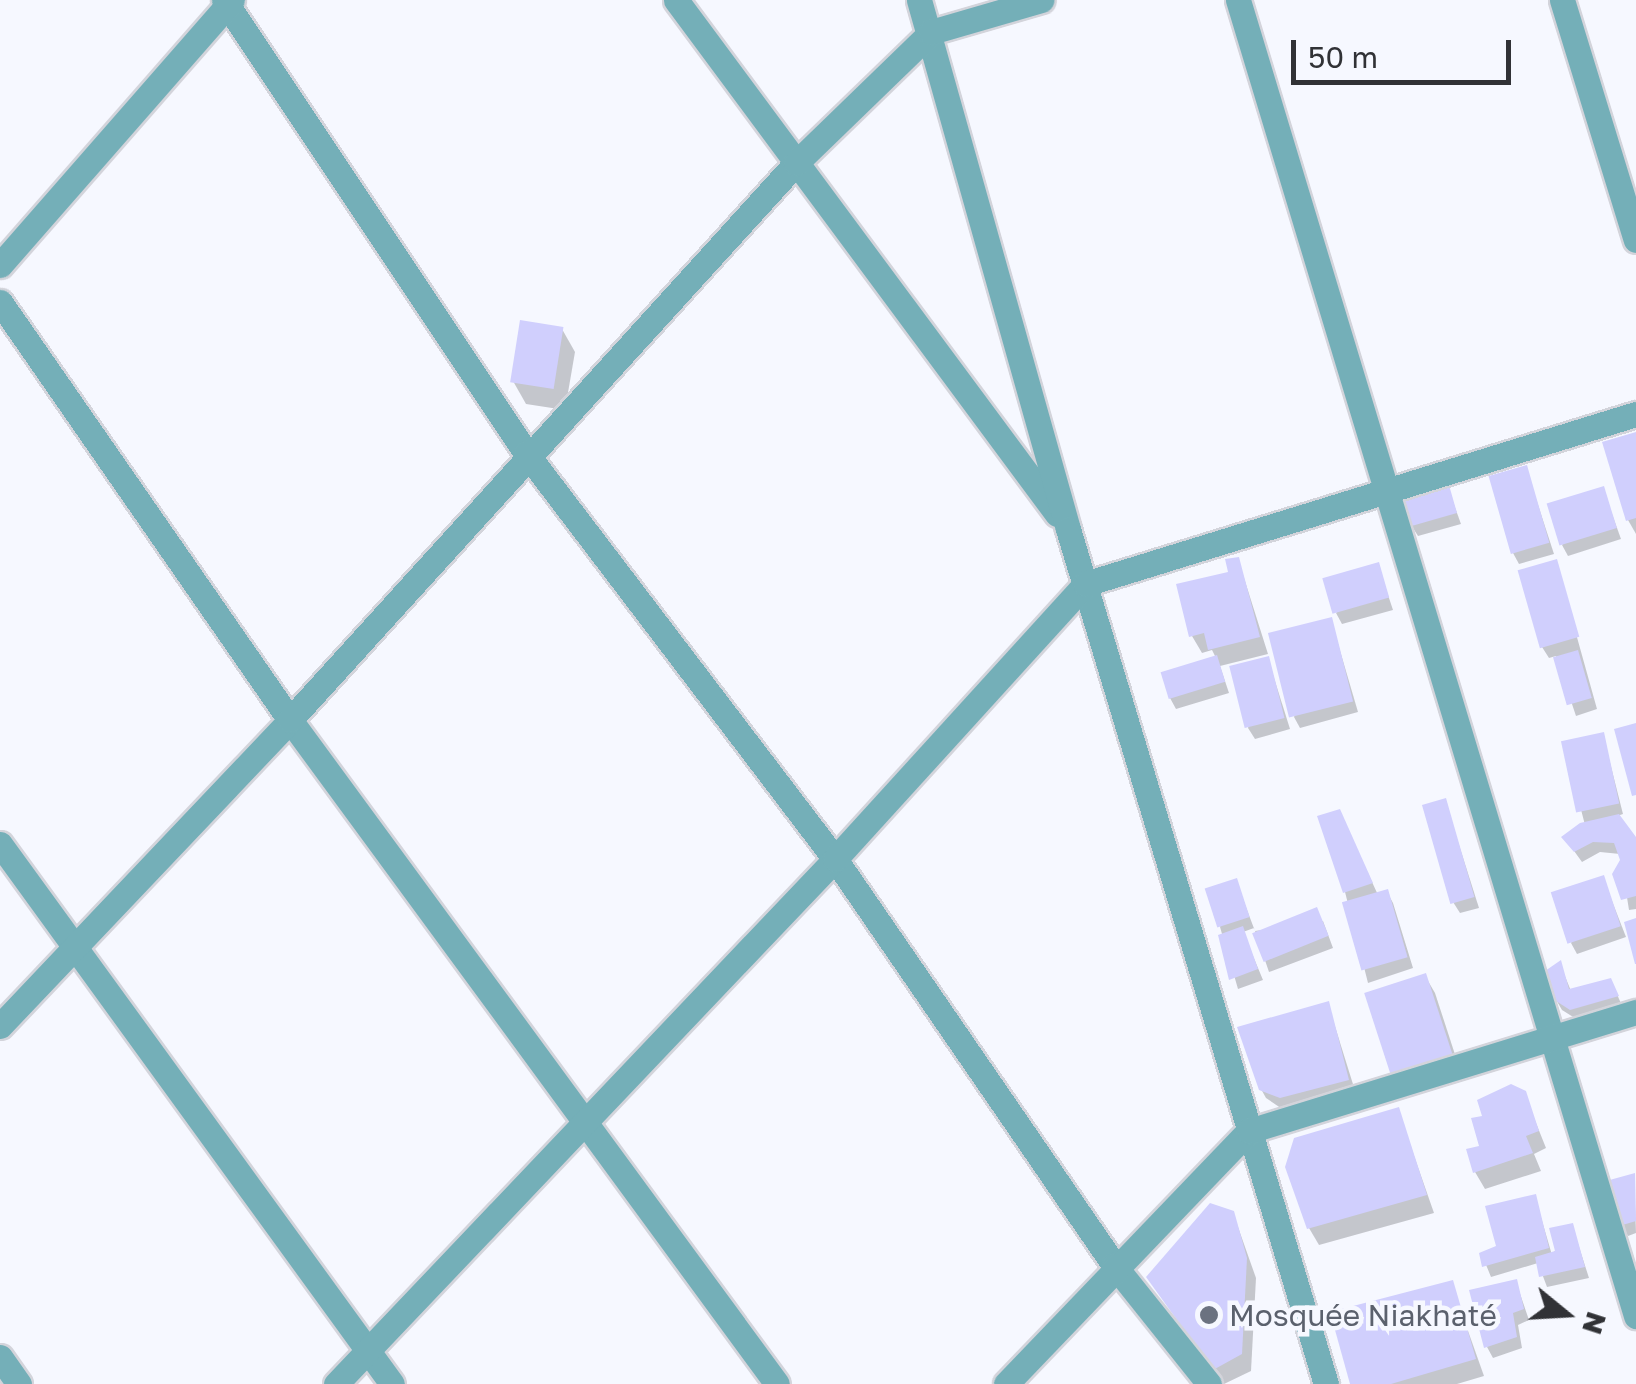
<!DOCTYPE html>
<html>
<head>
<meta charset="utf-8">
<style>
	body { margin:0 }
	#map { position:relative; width:1636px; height:1384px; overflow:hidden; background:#f6f8ff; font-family:"Golos Text",sans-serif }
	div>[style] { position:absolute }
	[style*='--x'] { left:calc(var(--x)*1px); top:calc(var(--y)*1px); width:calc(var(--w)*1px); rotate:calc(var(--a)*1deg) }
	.shadow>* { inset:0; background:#0003 }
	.building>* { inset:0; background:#d0cffd; transform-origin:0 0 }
	.roads { filter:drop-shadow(2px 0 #d3d4db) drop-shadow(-2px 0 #d3d4db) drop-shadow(0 2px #d3d4db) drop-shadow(0 -2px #d3d4db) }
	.street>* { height:25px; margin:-12.5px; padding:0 12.5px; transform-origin:12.5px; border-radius:12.5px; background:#74afb8 }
	.dots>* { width:28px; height:28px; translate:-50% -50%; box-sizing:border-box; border:5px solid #f6f8ff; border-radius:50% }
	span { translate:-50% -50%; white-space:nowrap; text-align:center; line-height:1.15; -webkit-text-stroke:9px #f6f8ff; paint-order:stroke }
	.worship-label { font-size:30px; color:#5b616d }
	.left { translate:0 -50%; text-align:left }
	.north { position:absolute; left:1516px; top:1264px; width:100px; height:100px; -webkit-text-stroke:8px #f6f8ff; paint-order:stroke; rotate:108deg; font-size:28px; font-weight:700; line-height:40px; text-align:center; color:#313236 }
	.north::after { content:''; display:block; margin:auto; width:35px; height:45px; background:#313236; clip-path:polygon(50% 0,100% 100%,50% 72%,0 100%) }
	.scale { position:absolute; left:1291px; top:40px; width:220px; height:45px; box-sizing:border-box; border:5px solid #313236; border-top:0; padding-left:12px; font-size:30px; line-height:35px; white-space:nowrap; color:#313236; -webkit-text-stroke:8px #f6f8ff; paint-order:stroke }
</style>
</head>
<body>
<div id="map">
	<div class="shadow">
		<i style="clip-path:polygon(562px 329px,575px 352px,565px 410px,526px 404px,513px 381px)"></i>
		<i style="clip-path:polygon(1636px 434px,1636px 534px,1628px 520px)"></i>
		<i style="clip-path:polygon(1526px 468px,1554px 554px,1519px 564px,1513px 553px)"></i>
		<i style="clip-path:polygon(1448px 488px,1461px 524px,1418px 536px,1411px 525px)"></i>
		<i style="clip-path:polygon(1603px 489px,1621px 539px,1568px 556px,1562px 545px)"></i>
		<i style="clip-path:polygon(1238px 559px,1268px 654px,1220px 666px,1229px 693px,1176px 709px,1170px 698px,1216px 658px,1212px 650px,1202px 653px,1192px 636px)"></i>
		<i style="clip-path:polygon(1556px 562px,1597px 709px,1576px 716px,1556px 656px,1549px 658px,1542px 647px)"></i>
		<i style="clip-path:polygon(1378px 565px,1393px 610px,1342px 624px,1336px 613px)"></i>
		<i style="clip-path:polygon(1331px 620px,1358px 712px,1300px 728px,1294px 717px)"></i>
		<i style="clip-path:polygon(1268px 659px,1290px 729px,1255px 739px,1248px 728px)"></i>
		<i style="clip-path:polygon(1603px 735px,1623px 814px,1617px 816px,1636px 842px,1636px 909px,1629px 910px,1620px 854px,1600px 852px,1582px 862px,1564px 837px,1585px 825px,1564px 744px)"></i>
		<i style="clip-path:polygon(1445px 801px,1479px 908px,1460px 913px,1453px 902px)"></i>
		<i style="clip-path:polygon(1345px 823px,1378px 895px,1387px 892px,1393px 903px,1413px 968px,1368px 983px,1345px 892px)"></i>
		<i style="clip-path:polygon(1603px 878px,1626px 937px,1577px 954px,1571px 943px)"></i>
		<i style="clip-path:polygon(1236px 881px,1255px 931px,1323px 921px,1333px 948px,1269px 972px,1254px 928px,1243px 932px,1263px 980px,1238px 989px,1220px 927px)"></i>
		<i style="clip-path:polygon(1560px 964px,1571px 991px,1616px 992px,1623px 1008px,1578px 1020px,1562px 1010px,1555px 998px)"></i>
		<i style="clip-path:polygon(1425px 976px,1435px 993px,1462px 1076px,1393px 1076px)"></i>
		<i style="clip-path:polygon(1328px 1004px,1357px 1097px,1291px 1115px,1266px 1098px,1256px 1080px)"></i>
		<i style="clip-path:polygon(1524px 1093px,1546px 1148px,1534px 1154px,1541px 1171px,1485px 1189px,1475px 1172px)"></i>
		<i style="clip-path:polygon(1398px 1110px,1434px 1213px,1319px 1245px,1309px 1228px)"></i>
		<i style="clip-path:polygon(1634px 1176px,1636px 1233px,1628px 1236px,1621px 1225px)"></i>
		<i style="clip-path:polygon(1535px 1197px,1552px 1255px,1572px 1225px,1589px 1278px,1547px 1287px,1538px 1263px,1491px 1277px,1482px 1255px,1499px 1248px)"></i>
		<i style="clip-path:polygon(1233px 1213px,1256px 1278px,1251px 1371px,1224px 1384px,1149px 1277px)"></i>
		<i style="clip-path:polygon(1516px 1282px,1529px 1320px,1518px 1325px,1522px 1348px,1493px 1358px,1487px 1347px)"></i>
		<i style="clip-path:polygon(1451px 1283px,1484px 1376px,1457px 1384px,1352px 1384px)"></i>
	</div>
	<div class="building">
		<i style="left:520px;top:320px;width:44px;height:63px;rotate:9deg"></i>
		<i style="clip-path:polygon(1636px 432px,1636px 518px,1626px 521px,1602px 442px)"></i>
		<i style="left:1527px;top:465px;width:81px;height:40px;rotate:74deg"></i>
		<i style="left:1449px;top:485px;width:29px;height:50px;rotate:74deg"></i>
		<i style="left:1604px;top:486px;width:44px;height:60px;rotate:73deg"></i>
		<i style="clip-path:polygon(1239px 557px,1260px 637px,1208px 650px,1204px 633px,1189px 637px,1176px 584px,1228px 572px,1225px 559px)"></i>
		<i style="left:1557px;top:559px;width:81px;height:41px;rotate:74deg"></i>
		<i style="left:1379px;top:562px;width:37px;height:59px;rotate:74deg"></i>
		<i style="left:1332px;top:617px;width:87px;height:66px;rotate:76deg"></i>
		<i style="left:1578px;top:650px;width:50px;height:26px;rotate:74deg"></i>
		<i style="left:1217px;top:655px;width:28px;height:59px;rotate:73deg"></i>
		<i style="left:1269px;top:656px;width:64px;height:41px;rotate:76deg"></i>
		<i style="clip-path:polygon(1636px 723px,1636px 795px,1632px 796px,1614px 729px)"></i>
		<i style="left:1604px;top:732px;width:73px;height:44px;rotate:78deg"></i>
		<i style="left:1446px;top:798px;width:103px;height:25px;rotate:74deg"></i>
		<i style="clip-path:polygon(1340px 809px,1373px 883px,1343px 893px,1317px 816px)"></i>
		<i style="clip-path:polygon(1619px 814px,1636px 837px,1636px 896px,1621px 900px,1612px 874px,1620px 860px,1614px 843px,1593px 842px,1574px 852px,1561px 837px,1580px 823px)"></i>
		<i style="left:1604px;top:875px;width:54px;height:56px;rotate:72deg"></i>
		<i style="left:1237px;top:878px;width:41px;height:34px;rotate:72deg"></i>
		<i style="left:1388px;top:889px;width:71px;height:48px;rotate:74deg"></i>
		<i style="left:1317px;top:907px;width:31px;height:70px;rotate:68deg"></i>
		<i style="clip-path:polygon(1636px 918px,1636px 964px,1635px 964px,1624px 922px)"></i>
		<i style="clip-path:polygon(1243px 926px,1258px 969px,1229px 980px,1218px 935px)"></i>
		<i style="clip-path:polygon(1561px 960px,1569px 989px,1611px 978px,1619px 996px,1570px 1010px,1553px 999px,1545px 971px)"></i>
		<i style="left:1426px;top:973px;width:90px;height:65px;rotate:72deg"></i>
		<i style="clip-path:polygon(1329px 1001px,1349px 1080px,1280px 1098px,1259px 1090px,1237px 1027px)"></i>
		<i style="clip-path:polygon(1511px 1084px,1526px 1091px,1539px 1131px,1526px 1136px,1533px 1153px,1473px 1173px,1466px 1149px,1479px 1146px,1471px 1118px,1482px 1116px,1477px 1100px)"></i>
		<i style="clip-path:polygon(1399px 1107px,1427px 1195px,1307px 1229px,1285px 1167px,1294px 1138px)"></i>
		<i style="clip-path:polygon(1635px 1173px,1636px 1221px,1619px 1226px,1606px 1181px)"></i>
		<i style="clip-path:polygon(1536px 1194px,1549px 1248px,1482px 1267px,1479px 1253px,1496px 1246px,1485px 1206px)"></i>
		<i style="clip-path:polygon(1210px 1203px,1234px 1211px,1247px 1258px,1242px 1354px,1213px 1370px,1146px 1277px)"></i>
		<i style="clip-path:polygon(1573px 1223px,1585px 1267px,1539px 1277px,1535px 1257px,1555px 1251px,1549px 1228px)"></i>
		<i style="clip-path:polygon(1517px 1279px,1524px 1309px,1513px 1313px,1517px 1337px,1484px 1348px,1469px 1290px)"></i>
		<i style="clip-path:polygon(1453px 1280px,1476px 1359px,1391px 1384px,1350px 1384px,1330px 1312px)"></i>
	</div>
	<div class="roads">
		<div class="street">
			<i style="--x:224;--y:0;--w:544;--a:56.31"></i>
			<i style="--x:526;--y:453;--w:510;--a:52.73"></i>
			<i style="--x:835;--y:859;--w:493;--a:55.5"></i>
			<i style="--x:1114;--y:1265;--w:152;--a:51.4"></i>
			<i style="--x:676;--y:0;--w:640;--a:53.45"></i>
			<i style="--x:919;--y:0;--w:550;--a:74.27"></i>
			<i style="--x:1068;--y:529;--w:893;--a:73.21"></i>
			<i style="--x:1238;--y:0;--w:1375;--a:73.17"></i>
			<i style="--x:1562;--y:0;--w:251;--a:72.9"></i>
			<i style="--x:0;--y:265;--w:352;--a:-48.8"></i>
			<i style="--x:0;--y:302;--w:509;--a:55.25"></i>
			<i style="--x:290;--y:720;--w:823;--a:53.74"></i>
			<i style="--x:0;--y:844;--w:667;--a:54.02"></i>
			<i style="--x:0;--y:1026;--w:422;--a:-46.5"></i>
			<i style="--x:290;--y:720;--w:753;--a:-47.75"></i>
			<i style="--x:796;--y:163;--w:188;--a:-44.1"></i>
			<i style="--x:931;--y:32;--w:115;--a:-16.2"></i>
			<i style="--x:0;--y:1357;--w:33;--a:55"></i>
			<i style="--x:336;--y:1384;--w:724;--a:-46.45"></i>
			<i style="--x:835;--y:859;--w:372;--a:-47.7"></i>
			<i style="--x:1085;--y:584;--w:577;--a:-17.15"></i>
			<i style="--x:1006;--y:1384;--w:351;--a:-46.2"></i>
			<i style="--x:1249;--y:1131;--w:405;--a:-17.1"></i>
		</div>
	</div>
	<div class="dots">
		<i style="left:1209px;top:1315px;background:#6b7280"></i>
	</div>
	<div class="worship-label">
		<span class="left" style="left:1229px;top:1315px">Mosquée Niakhaté</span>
	</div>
	<div class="north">N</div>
	<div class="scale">50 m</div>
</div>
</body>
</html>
